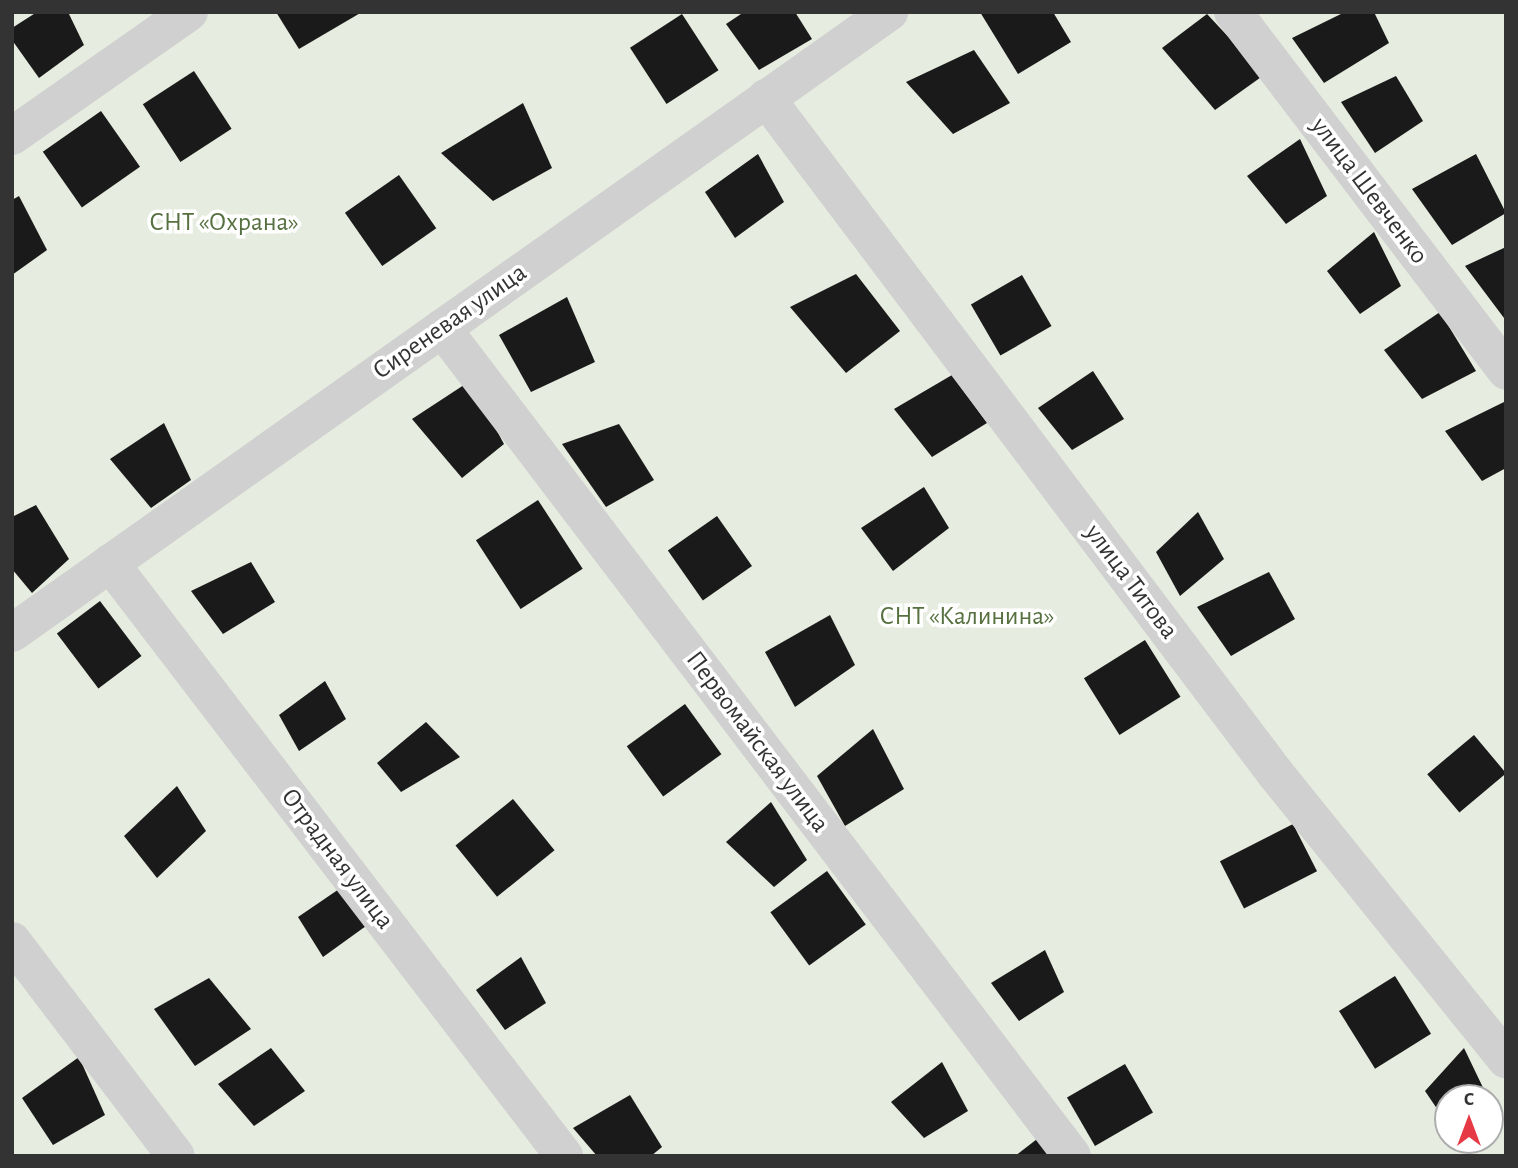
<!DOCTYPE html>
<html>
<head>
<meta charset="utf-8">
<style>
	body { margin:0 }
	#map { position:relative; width:1518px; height:1168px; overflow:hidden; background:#fff; font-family:"Alegreya Sans",sans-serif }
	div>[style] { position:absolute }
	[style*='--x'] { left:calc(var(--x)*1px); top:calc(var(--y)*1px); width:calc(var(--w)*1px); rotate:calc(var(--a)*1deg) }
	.green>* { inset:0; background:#e6ecdf }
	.building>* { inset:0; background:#1a1a1a; transform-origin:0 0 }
	.street>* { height:38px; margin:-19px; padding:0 19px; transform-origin:19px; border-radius:19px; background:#d0d0d0 }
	span { translate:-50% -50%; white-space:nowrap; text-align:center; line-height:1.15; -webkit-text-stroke:7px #fff; paint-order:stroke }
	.street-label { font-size:26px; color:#333 }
	.park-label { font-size:26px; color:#56703f }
	.frame { position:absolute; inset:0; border:14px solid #333; pointer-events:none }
	.north { position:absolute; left:1434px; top:1084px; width:70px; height:70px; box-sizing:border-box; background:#fff; border:2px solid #adadad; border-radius:50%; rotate:0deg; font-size:19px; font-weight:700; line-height:28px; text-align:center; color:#333 }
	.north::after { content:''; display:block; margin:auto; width:24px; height:32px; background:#e63946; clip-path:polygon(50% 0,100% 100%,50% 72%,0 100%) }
</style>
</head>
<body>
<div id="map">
	<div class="green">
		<i style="clip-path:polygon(evenodd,12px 12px,1506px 12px,1506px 1156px,12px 1156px,12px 12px,1448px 1098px,1490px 1098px,1490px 1140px,1448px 1140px,1448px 1098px)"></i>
	</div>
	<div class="building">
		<i style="clip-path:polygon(37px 12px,68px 12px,84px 45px,39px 78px,12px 40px,12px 28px)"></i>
		<i style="clip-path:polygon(276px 12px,362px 12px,299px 49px)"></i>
		<i style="clip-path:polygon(744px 12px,795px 12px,812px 39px,759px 70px,726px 24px)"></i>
		<i style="clip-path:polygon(980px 12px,1053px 12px,1071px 42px,1018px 74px)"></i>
		<i style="clip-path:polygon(1345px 12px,1374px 12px,1389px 43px,1324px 83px,1292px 38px)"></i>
		<i style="left:682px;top:14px;width:67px;height:62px;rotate:57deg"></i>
		<i style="clip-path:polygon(1207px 14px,1264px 75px,1215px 110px,1162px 48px)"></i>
		<i style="clip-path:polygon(974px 50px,1010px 103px,953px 134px,906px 82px)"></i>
		<i style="left:194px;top:71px;width:69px;height:61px;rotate:57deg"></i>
		<i style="clip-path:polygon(1396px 76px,1423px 121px,1375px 153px,1341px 102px)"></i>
		<i style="clip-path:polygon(523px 103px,552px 168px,493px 201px,441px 153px)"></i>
		<i style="left:101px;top:111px;width:68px;height:71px;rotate:55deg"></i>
		<i style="clip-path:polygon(1300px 139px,1327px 196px,1286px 224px,1247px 176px)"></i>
		<i style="clip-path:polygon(758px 154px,784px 202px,735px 238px,705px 192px)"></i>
		<i style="clip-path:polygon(1476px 154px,1506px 213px,1452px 245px,1412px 189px)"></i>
		<i style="left:399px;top:175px;width:65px;height:66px;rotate:55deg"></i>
		<i style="clip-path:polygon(19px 196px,47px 250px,12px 275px,12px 200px)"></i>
		<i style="clip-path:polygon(1374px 232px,1401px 286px,1360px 314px,1327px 271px)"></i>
		<i style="clip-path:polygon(1506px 247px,1506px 317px,1504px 318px,1465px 266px)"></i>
		<i style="clip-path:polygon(856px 274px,900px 331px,846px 373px,790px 307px)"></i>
		<i style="left:1022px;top:275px;width:59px;height:59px;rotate:60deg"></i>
		<i style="clip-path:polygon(567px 297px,595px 362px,531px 392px,499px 335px)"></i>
		<i style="clip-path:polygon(1440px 312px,1476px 371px,1422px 399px,1384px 350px)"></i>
		<i style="clip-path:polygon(1093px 371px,1124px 419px,1072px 450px,1038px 408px)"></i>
		<i style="clip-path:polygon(952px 375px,987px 423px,932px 457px,894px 409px)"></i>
		<i style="clip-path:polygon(470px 381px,504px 444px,462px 478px,412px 419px)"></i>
		<i style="clip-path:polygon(1504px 402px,1506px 468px,1482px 481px,1445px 431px)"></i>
		<i style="clip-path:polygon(164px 423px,191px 480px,151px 508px,110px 459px)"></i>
		<i style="clip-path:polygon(619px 424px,654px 480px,606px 507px,562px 444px)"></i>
		<i style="clip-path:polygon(924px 487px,949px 528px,893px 571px,861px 528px)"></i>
		<i style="left:538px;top:500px;width:82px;height:74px;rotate:57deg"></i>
		<i style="clip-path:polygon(36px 505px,69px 559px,32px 593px,12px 569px,12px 517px)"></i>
		<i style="clip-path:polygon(1198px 512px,1224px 559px,1180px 596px,1156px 552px)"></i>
		<i style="left:717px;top:516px;width:61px;height:60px;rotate:55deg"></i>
		<i style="clip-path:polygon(251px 562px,275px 602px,223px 634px,191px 591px)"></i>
		<i style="clip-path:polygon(1269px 572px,1295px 619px,1231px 656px,1197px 607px)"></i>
		<i style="left:100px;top:601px;width:69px;height:54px;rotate:53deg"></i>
		<i style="clip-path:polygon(830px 615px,855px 665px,795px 707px,765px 652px)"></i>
		<i style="left:1145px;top:640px;width:67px;height:72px;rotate:58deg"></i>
		<i style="clip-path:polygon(325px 681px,346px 719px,299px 751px,279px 715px)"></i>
		<i style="left:685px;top:704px;width:62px;height:72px;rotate:54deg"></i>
		<i style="clip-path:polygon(426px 722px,460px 757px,401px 792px,377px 763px)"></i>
		<i style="clip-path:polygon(873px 729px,904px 789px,845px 826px,817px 776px)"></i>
		<i style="left:1474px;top:735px;width:50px;height:61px;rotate:50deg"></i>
		<i style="clip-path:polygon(177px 786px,206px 831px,157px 878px,124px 836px)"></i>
		<i style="left:513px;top:799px;width:66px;height:74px;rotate:51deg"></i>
		<i style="clip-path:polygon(771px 802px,807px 860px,774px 887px,726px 842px)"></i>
		<i style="left:1293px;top:824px;width:53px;height:82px;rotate:63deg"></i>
		<i style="left:827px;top:871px;width:66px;height:70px;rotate:54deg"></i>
		<i style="clip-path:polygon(345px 885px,366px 926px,323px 957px,298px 917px)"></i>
		<i style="clip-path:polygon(1045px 950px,1064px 992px,1019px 1021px,991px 983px)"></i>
		<i style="clip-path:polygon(521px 957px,546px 1003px,505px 1030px,476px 990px)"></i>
		<i style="left:1395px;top:976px;width:68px;height:66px;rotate:58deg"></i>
		<i style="clip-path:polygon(209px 978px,251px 1029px,195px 1066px,154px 1009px)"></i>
		<i style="clip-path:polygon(271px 1048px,305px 1091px,254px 1126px,218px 1084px)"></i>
		<i style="clip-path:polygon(1464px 1048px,1488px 1098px,1448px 1098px,1448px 1125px,1425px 1091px)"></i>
		<i style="clip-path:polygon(79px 1057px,105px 1115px,53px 1145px,22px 1098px)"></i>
		<i style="clip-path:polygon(942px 1062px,968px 1111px,924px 1138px,891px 1102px)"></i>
		<i style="left:1125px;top:1064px;width:56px;height:67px;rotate:60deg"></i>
		<i style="clip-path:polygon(630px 1095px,662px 1147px,651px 1156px,597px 1156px,573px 1128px)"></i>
		<i style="clip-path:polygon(1041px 1136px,1053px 1156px,1015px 1156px)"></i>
	</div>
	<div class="street">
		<i style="--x:1233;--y:12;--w:451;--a:52.7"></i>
		<i style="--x:766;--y:98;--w:845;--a:52.98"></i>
		<i style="--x:1275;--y:773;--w:368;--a:51.1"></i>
		<i style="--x:12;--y:136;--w:216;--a:-35"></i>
		<i style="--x:442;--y:328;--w:1040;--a:52.73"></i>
		<i style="--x:110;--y:563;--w:747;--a:52.56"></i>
		<i style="--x:12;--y:633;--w:1075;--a:-35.3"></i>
		<i style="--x:12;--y:941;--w:270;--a:52.7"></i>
	</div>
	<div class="street-label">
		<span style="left:1369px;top:191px;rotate:53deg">улица Шевченко</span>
		<span style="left:450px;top:322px;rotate:-35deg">Сиреневая улица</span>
		<span style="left:1131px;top:582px;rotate:53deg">улица Титова</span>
		<span style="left:757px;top:742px;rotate:53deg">Первомайская улица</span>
		<span style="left:337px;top:859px;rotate:53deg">Отрадная улица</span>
	</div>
	<div class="park-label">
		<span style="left:224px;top:223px">СНТ «Охрана»</span>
		<span style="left:967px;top:617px">СНТ «Калинина»</span>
	</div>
	<div class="frame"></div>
	<div class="north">С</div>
</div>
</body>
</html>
